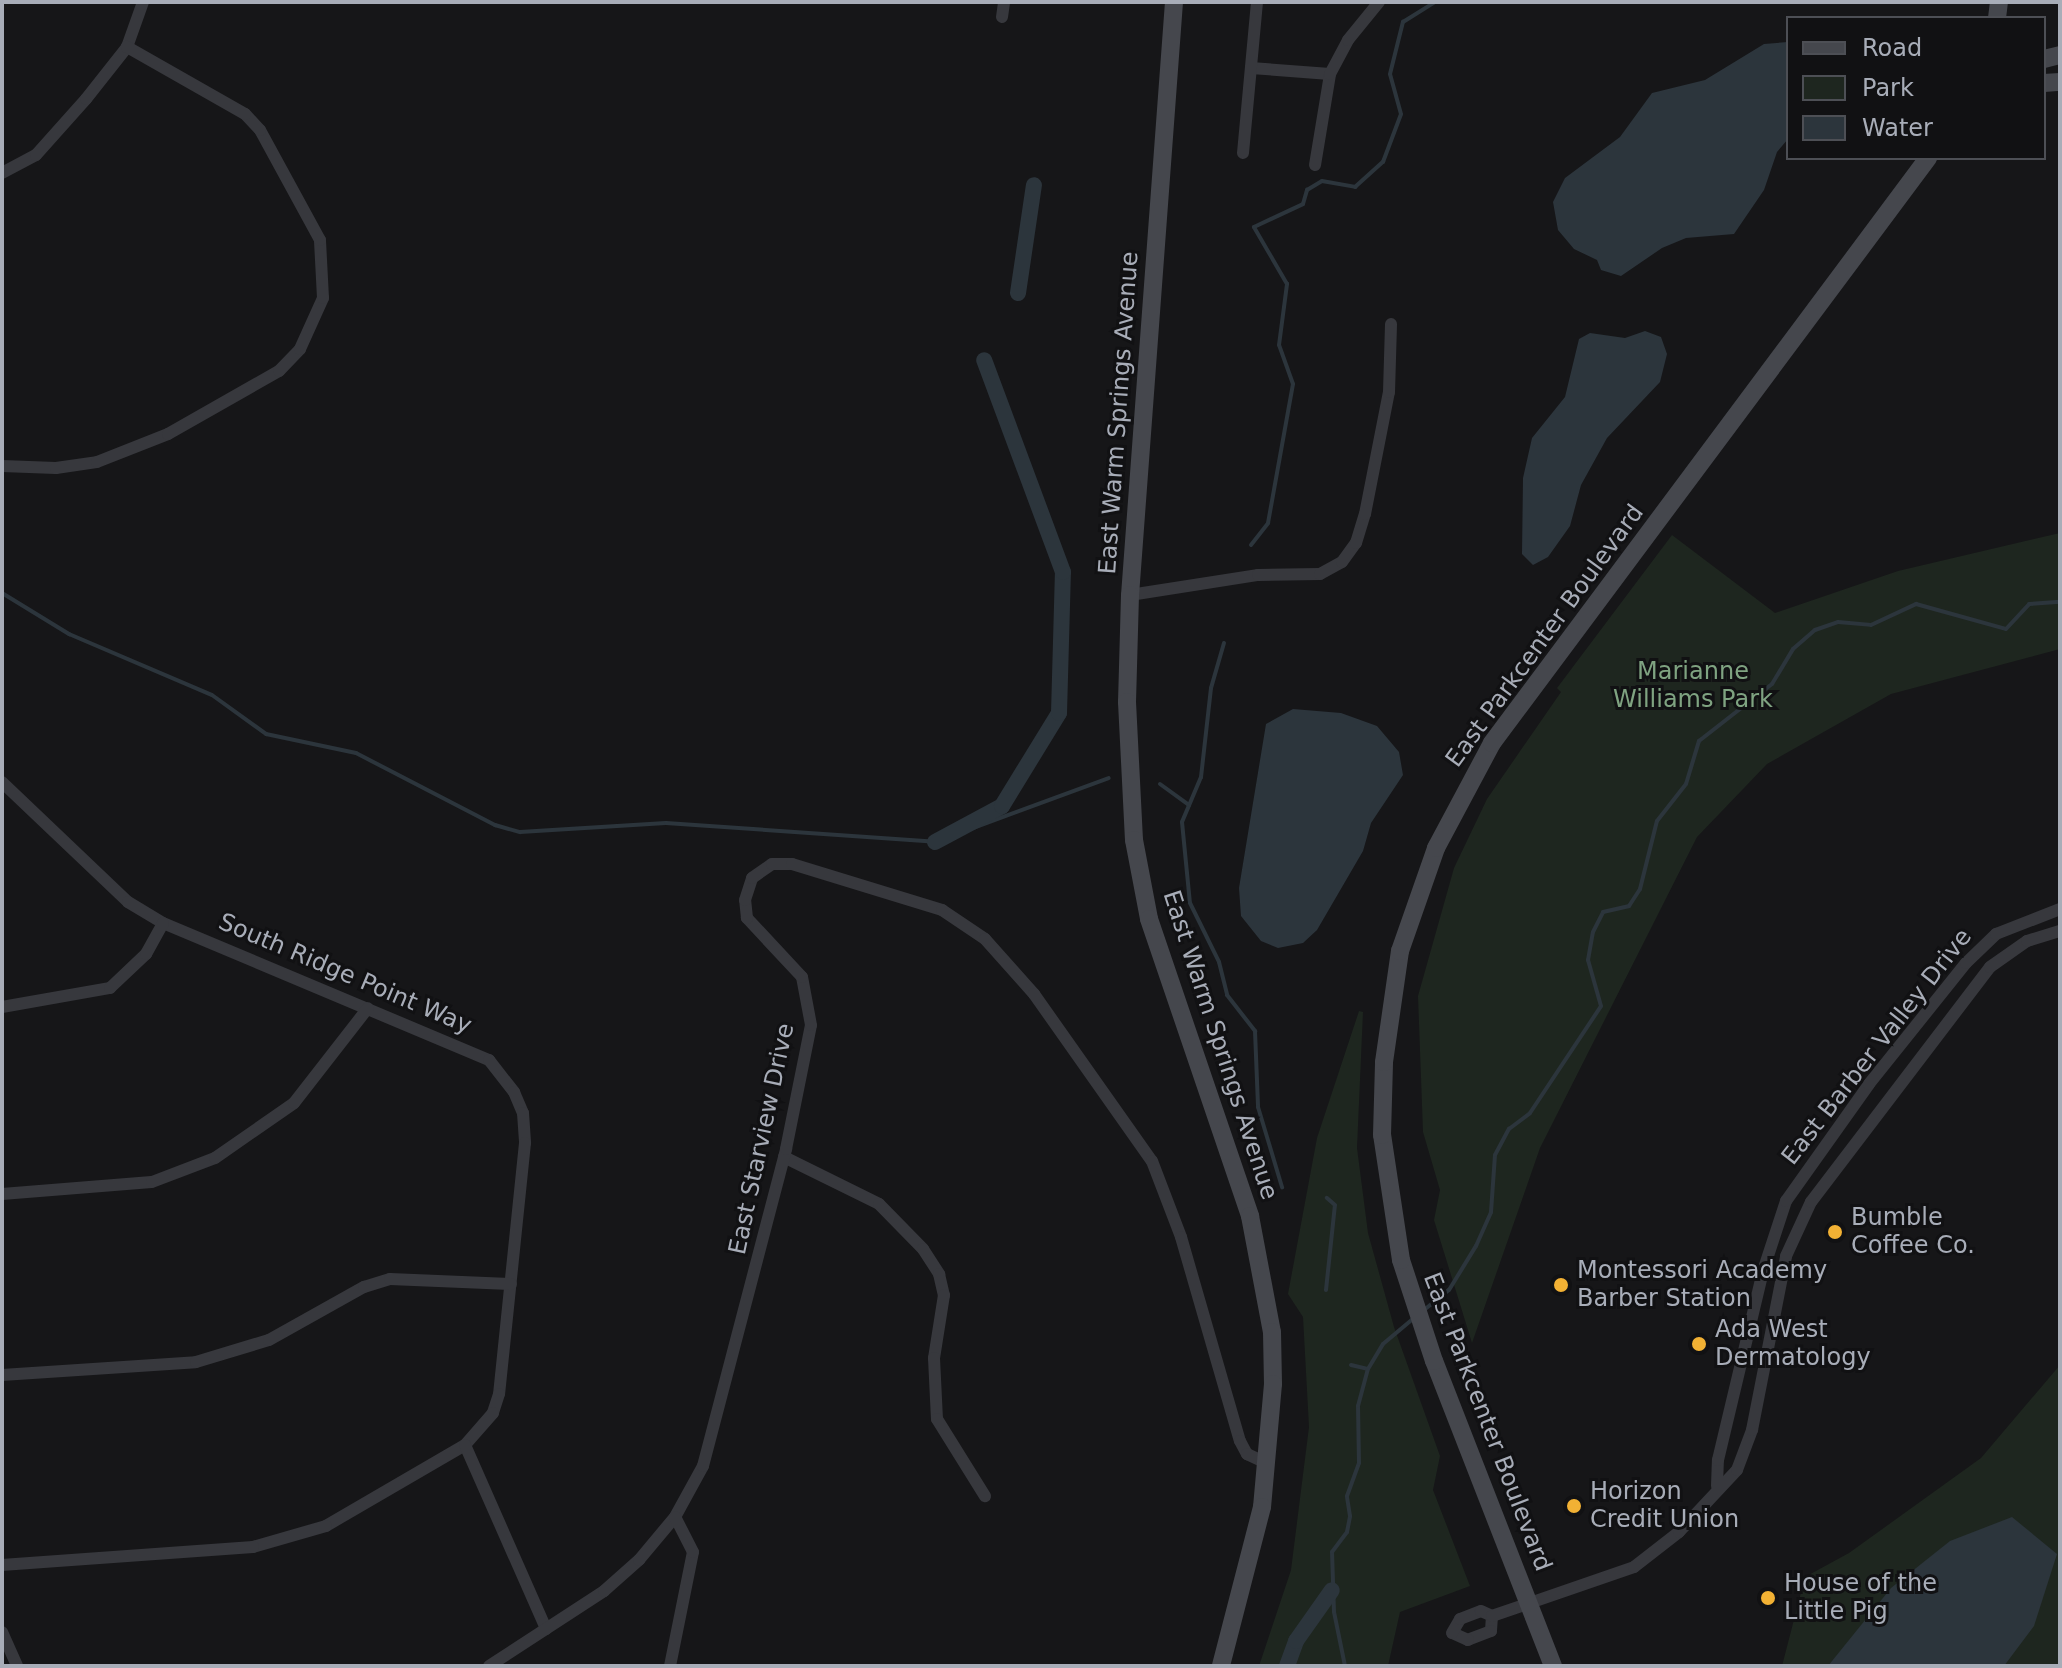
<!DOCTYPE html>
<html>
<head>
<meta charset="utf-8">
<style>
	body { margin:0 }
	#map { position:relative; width:2062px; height:1668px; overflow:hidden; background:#161618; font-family:"DejaVu Sans",sans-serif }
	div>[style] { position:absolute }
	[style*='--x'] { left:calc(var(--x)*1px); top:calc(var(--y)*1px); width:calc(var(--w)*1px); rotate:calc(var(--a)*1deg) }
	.green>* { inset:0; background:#1e261f }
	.water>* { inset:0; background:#2c353c }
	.stream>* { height:4px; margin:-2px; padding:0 2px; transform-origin:2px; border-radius:2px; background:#2c353c }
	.canal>* { height:16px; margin:-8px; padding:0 8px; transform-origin:8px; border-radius:8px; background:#2c353c }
	.street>* { height:12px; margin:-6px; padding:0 6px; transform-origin:6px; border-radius:6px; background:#37383d }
	.secondary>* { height:18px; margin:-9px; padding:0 9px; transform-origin:9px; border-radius:9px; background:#45474d }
	.dots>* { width:22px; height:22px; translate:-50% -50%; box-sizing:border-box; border:4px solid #111113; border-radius:50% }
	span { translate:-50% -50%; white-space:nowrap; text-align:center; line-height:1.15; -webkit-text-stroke:6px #111113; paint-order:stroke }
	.street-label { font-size:24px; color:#a8adb8 }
	.park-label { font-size:24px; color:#7fa381 }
	.poi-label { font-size:24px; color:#a8adb8 }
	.left { translate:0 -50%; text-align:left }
	.frame { position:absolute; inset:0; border:4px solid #a8adb8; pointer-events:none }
	.legend { position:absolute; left:1786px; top:16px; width:260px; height:144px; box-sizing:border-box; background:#111113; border:2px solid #4d4f55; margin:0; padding:10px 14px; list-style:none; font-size:24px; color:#a8adb8 }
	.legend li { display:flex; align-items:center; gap:16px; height:40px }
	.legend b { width:40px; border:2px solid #4d4f55 }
</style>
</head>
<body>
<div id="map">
	<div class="green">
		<i style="clip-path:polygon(2060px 533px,2060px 649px,1891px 694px,1767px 764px,1697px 837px,1540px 1148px,1472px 1343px,1434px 1220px,1440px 1190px,1423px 1132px,1418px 996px,1454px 868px,1487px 799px,1561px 692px,1557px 688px,1672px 535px,1775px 613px,1898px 571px)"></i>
		<i style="clip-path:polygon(1359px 1011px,1363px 1012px,1357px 1148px,1368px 1233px,1394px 1327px,1440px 1456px,1433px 1490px,1470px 1586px,1400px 1612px,1388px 1666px,1259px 1666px,1291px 1570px,1309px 1427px,1303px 1317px,1288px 1294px,1317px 1138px)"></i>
		<i style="clip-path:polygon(2060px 1365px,2060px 1666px,1782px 1666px,1805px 1577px,1849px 1553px,1981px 1458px)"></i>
	</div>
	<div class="water">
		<i style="clip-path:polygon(1788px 42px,1788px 139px,1777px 152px,1764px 190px,1734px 234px,1686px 238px,1662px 248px,1621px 276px,1601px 270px,1597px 260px,1574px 249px,1558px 230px,1553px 202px,1565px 178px,1620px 137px,1652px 93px,1705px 80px,1764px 44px)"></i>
		<i style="clip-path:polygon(1645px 331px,1661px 337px,1667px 354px,1660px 382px,1607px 438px,1581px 485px,1570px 526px,1548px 557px,1533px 565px,1522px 554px,1523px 478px,1532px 438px,1565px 397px,1579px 339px,1590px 333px,1625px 338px)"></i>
		<i style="clip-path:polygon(1293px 709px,1341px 713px,1377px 726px,1399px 752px,1403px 775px,1371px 823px,1363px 851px,1317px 930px,1303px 943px,1278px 948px,1261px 941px,1241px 916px,1239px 888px,1266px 724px)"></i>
		<i style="clip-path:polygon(2012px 1517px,2057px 1554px,2034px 1626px,2004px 1666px,1828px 1666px,1891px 1588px,1950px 1541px)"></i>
	</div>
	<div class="stream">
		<i style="--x:1251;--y:545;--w:28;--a:-52"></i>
		<i style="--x:1268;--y:523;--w:141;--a:-79.8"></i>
		<i style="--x:1293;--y:384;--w:41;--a:-109.7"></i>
		<i style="--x:1279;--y:345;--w:62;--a:-82.5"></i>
		<i style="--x:1287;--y:284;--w:66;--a:-120.1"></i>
		<i style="--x:1254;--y:227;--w:54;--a:-25.1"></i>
		<i style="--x:1303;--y:204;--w:15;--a:-74"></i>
		<i style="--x:1307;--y:190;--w:17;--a:-31"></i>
		<i style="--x:1322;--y:181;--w:34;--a:10"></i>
		<i style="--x:1355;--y:187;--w:38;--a:-42"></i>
		<i style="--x:1383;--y:162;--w:51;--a:-69.4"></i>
		<i style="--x:1401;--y:114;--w:41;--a:-105.4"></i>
		<i style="--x:1390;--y:74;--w:54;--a:-76"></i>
		<i style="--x:1403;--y:22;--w:38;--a:-32"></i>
		<i style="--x:2;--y:593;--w:79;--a:31.5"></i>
		<i style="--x:69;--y:634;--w:155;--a:23.1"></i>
		<i style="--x:212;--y:695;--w:67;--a:35.8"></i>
		<i style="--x:266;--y:734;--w:92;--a:11.9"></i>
		<i style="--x:356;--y:753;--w:157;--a:27.4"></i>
		<i style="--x:495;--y:825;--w:26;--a:16"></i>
		<i style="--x:520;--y:832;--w:146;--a:-3.5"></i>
		<i style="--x:666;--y:823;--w:270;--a:4"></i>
		<i style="--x:935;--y:842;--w:185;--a:-20.2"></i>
		<i style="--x:1224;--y:643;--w:47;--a:106.1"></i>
		<i style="--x:1211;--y:688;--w:90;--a:96.4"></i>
		<i style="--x:1201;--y:777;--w:49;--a:112.9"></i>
		<i style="--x:1182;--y:822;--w:81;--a:84.4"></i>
		<i style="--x:1190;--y:903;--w:66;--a:63.8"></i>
		<i style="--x:1219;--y:962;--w:34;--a:76"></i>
		<i style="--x:1227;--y:995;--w:46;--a:52.1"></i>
		<i style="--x:1255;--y:1031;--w:76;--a:87.7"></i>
		<i style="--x:1258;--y:1107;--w:84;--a:73.3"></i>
		<i style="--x:1160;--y:784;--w:36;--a:36"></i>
		<i style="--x:1326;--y:1290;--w:85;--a:-84"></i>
		<i style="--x:1335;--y:1205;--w:11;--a:-139"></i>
		<i style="--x:1424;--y:1310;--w:32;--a:-39"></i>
		<i style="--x:1449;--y:1290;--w:52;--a:-58.5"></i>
		<i style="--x:1476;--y:1246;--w:37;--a:-66"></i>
		<i style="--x:1491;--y:1212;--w:57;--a:-86"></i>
		<i style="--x:1495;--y:1155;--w:30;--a:-62"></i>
		<i style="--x:1509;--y:1129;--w:26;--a:-37"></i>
		<i style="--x:1530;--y:1113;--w:128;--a:-56.4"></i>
		<i style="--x:1601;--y:1006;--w:48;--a:-105.8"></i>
		<i style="--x:1588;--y:960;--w:28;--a:-80"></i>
		<i style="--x:1593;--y:932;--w:22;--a:-63"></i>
		<i style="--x:1603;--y:912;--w:27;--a:-13"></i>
		<i style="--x:1629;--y:906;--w:20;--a:-57"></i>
		<i style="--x:1640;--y:889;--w:70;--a:-76"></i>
		<i style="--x:1657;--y:821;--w:47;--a:-51.9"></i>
		<i style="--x:1686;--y:784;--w:45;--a:-73.2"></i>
		<i style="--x:1699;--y:741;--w:93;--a:-38"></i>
		<i style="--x:1772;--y:684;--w:41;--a:-59"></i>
		<i style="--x:1793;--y:649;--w:29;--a:-41"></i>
		<i style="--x:1815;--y:630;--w:24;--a:-19"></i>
		<i style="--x:1838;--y:622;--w:33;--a:5"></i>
		<i style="--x:1871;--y:625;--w:50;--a:-25"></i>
		<i style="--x:1916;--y:604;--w:93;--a:15.5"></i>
		<i style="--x:2006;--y:629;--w:34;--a:-47"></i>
		<i style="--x:2029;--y:604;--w:31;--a:-4"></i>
		<i style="--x:1351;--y:1365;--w:17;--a:13"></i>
		<i style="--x:1345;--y:1666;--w:55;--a:-101.5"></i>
		<i style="--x:1334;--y:1612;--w:60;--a:-91.9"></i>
		<i style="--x:1332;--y:1552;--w:25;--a:-53"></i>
		<i style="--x:1347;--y:1532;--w:16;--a:-79"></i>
		<i style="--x:1350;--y:1516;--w:20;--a:-99"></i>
		<i style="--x:1347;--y:1496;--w:35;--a:-70"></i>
		<i style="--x:1359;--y:1463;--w:57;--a:-91"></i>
		<i style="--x:1358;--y:1406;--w:38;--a:-75"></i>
		<i style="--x:1368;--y:1369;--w:29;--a:-59"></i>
		<i style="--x:1383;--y:1344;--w:40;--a:-40"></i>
	</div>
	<div class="canal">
		<i style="--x:1018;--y:293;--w:109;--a:-81.6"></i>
		<i style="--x:935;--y:842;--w:76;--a:-28.2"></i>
		<i style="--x:1002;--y:806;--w:109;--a:-58.5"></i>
		<i style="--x:1059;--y:713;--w:141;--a:-88.4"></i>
		<i style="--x:1063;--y:572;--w:226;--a:-110.4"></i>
		<i style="--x:1287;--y:1666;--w:27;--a:-70"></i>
		<i style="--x:1296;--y:1641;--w:62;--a:-54.8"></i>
	</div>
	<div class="street">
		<i style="--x:1002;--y:17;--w:15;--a:-82"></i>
		<i style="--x:1251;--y:68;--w:79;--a:4.3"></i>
		<i style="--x:1243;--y:153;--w:152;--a:-84.7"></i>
		<i style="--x:1315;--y:165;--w:92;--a:-80.6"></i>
		<i style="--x:1330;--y:74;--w:38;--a:-62"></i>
		<i style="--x:1348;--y:40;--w:49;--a:-50.8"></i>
		<i style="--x:2;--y:173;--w:38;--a:-28"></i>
		<i style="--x:36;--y:155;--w:75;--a:-48.2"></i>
		<i style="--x:86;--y:99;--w:66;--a:-51.7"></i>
		<i style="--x:127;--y:47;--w:48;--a:-70.4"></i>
		<i style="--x:2;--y:466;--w:54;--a:2.1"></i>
		<i style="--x:56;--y:468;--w:41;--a:-8.3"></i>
		<i style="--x:97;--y:462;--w:76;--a:-21.5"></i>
		<i style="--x:168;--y:434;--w:128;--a:-29.6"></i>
		<i style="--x:279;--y:371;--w:30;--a:-46"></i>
		<i style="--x:300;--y:349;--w:56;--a:-65.7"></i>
		<i style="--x:323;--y:298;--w:58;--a:-93"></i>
		<i style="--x:320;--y:240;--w:125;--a:-118.6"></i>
		<i style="--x:260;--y:130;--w:22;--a:-133"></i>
		<i style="--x:245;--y:114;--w:136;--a:-150.4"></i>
		<i style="--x:1130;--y:595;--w:130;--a:-8.9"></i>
		<i style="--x:1258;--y:575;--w:62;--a:-0.9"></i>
		<i style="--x:1320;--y:574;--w:25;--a:-29"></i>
		<i style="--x:1342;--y:562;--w:24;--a:-54"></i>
		<i style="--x:1356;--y:543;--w:30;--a:-73"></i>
		<i style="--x:1365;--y:514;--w:124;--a:-78.9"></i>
		<i style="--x:1389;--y:392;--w:68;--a:-88.3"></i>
		<i style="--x:2;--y:782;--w:174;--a:43.6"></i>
		<i style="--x:128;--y:902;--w:41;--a:31"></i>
		<i style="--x:163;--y:923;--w:354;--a:22.8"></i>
		<i style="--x:489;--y:1060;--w:41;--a:52"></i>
		<i style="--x:514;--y:1092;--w:23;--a:67"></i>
		<i style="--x:523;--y:1113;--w:30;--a:86"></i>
		<i style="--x:525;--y:1143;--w:252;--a:95.9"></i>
		<i style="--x:499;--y:1394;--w:20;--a:108"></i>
		<i style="--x:493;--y:1413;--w:43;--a:131.2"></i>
		<i style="--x:465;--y:1445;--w:161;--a:149.8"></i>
		<i style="--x:326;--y:1526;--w:76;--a:164"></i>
		<i style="--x:253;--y:1547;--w:252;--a:175.9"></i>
		<i style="--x:2;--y:1007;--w:110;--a:-10"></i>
		<i style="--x:110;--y:988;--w:50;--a:-43.4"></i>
		<i style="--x:146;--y:954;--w:35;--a:-61"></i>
		<i style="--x:784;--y:1157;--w:106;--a:26.3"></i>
		<i style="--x:879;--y:1204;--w:63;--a:45.6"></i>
		<i style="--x:923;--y:1249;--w:30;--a:57"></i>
		<i style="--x:939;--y:1274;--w:22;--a:77"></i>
		<i style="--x:944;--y:1295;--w:64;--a:99"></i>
		<i style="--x:934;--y:1358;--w:61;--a:87.2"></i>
		<i style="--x:937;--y:1419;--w:91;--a:58.1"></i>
		<i style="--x:2;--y:1194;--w:150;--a:-4.6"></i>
		<i style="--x:152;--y:1182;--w:67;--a:-20.9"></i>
		<i style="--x:215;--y:1158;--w:96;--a:-34.8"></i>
		<i style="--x:294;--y:1103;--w:120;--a:-52.1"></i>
		<i style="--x:2;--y:1375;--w:194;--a:-3.8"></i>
		<i style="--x:196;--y:1362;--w:76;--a:-16.8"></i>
		<i style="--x:269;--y:1340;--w:109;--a:-29.2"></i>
		<i style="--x:364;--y:1287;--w:27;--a:-17"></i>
		<i style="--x:390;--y:1279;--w:121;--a:2.4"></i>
		<i style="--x:465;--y:1445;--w:201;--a:66.2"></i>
		<i style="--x:1717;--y:1486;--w:26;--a:-88"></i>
		<i style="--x:1718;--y:1460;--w:194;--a:-76.6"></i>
		<i style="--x:1763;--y:1271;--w:74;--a:-71.8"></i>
		<i style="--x:1786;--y:1201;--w:143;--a:-54.6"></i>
		<i style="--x:1869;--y:1084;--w:155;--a:-51.3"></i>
		<i style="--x:1966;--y:963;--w:42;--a:-44"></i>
		<i style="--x:1996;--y:934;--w:69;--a:-21.3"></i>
		<i style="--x:1492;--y:1616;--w:15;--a:94"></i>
		<i style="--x:1491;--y:1631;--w:25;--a:159"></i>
		<i style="--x:1468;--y:1640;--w:17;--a:-156"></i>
		<i style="--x:1452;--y:1633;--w:16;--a:-60"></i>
		<i style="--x:1460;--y:1619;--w:22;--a:-21"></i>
		<i style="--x:1481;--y:1611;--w:12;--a:24"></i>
		<i style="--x:1492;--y:1616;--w:150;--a:-19"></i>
		<i style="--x:1634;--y:1567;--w:57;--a:-37.9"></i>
		<i style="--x:1679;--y:1532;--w:85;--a:-46.9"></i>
		<i style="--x:1737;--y:1470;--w:43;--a:-69.4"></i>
		<i style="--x:1752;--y:1430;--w:177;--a:-78.9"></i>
		<i style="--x:1786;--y:1256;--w:60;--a:-65.2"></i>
		<i style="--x:1811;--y:1202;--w:295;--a:-52.7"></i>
		<i style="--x:1990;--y:967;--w:45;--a:-35.1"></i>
		<i style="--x:2027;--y:941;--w:34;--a:-17"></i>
		<i style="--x:2;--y:1632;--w:37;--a:66"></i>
		<i style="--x:489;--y:1666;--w:137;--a:-33.1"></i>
		<i style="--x:604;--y:1591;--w:47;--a:-41.5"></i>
		<i style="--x:639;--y:1560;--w:56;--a:-50.1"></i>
		<i style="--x:675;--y:1517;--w:58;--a:-61.2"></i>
		<i style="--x:703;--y:1466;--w:328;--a:-75.3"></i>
		<i style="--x:786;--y:1149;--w:126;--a:-78.6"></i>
		<i style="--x:811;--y:1025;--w:49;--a:-100.6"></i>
		<i style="--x:802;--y:977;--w:81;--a:-133"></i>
		<i style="--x:747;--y:918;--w:18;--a:-96"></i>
		<i style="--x:745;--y:900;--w:23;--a:-72"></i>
		<i style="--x:752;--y:878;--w:24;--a:-35"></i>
		<i style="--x:772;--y:864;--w:20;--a:0"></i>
		<i style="--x:792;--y:864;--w:157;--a:17"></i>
		<i style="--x:942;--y:910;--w:52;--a:34"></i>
		<i style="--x:985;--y:939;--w:74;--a:48.3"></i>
		<i style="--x:1034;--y:994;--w:204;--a:54.8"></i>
		<i style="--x:1152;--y:1161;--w:81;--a:69.1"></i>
		<i style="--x:1181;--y:1237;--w:212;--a:73.9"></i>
		<i style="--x:1240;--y:1441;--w:15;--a:62"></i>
		<i style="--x:1247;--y:1454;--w:23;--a:25"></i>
		<i style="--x:670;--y:1666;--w:116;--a:-78.6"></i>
		<i style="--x:693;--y:1552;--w:39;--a:-117"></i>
	</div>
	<div class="secondary">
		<i style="--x:1174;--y:2;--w:595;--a:94.24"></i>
		<i style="--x:1130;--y:595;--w:107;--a:91.6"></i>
		<i style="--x:1127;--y:702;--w:138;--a:87.1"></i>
		<i style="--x:1134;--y:840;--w:80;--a:79.2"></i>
		<i style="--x:1149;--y:919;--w:314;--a:71.2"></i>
		<i style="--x:1250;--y:1216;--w:118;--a:79.3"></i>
		<i style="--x:1272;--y:1332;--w:52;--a:88.9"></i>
		<i style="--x:1273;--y:1384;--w:123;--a:95.1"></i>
		<i style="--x:1262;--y:1507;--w:164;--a:104.5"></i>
		<i style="--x:1997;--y:18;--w:16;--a:-83"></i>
		<i style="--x:2044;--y:59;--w:16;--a:-14"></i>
		<i style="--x:2044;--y:83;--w:16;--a:-4"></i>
		<i style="--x:1553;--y:1666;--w:327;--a:-111.3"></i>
		<i style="--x:1434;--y:1361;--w:106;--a:-108.1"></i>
		<i style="--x:1401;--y:1260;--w:126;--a:-98.6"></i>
		<i style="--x:1382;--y:1135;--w:73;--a:-88.4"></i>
		<i style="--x:1384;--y:1062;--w:112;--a:-81.8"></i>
		<i style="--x:1400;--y:951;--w:109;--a:-70.7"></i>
		<i style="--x:1436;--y:848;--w:119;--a:-61.9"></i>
		<i style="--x:1492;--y:743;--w:730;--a:-53.3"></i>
	</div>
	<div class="dots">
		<i style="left:1835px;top:1232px;background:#f2b134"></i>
		<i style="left:1561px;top:1285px;background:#f2b134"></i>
		<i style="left:1699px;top:1344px;background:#f2b134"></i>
		<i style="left:1574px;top:1506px;background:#f2b134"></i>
		<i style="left:1768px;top:1598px;background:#f2b134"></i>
	</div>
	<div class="street-label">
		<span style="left:1119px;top:413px;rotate:-86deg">East Warm Springs Avenue</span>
		<span style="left:1545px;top:636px;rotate:-54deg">East Parkcenter Boulevard</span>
		<span style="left:345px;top:974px;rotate:23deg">South Ridge Point Way</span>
		<span style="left:1220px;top:1045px;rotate:72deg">East Warm Springs Avenue</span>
		<span style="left:1877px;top:1047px;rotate:-52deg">East Barber Valley Drive</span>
		<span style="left:762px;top:1139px;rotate:-78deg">East Starview Drive</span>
		<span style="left:1487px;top:1422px;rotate:69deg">East Parkcenter Boulevard</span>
	</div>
	<div class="park-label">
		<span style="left:1693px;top:686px">Marianne<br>Williams Park</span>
	</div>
	<div class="poi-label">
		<span class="left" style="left:1851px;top:1232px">Bumble<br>Coffee Co.</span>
		<span class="left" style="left:1577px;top:1285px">Montessori Academy<br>Barber Station</span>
		<span class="left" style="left:1715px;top:1344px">Ada West<br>Dermatology</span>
		<span class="left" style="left:1590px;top:1506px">Horizon<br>Credit Union</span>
		<span class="left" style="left:1784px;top:1598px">House of the<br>Little Pig</span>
	</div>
	<div class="frame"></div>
	<ul class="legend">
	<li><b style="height:10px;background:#45474d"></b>Road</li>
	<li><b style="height:22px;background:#1e261f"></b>Park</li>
	<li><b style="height:22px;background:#2c353c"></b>Water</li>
	</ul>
</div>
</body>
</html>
